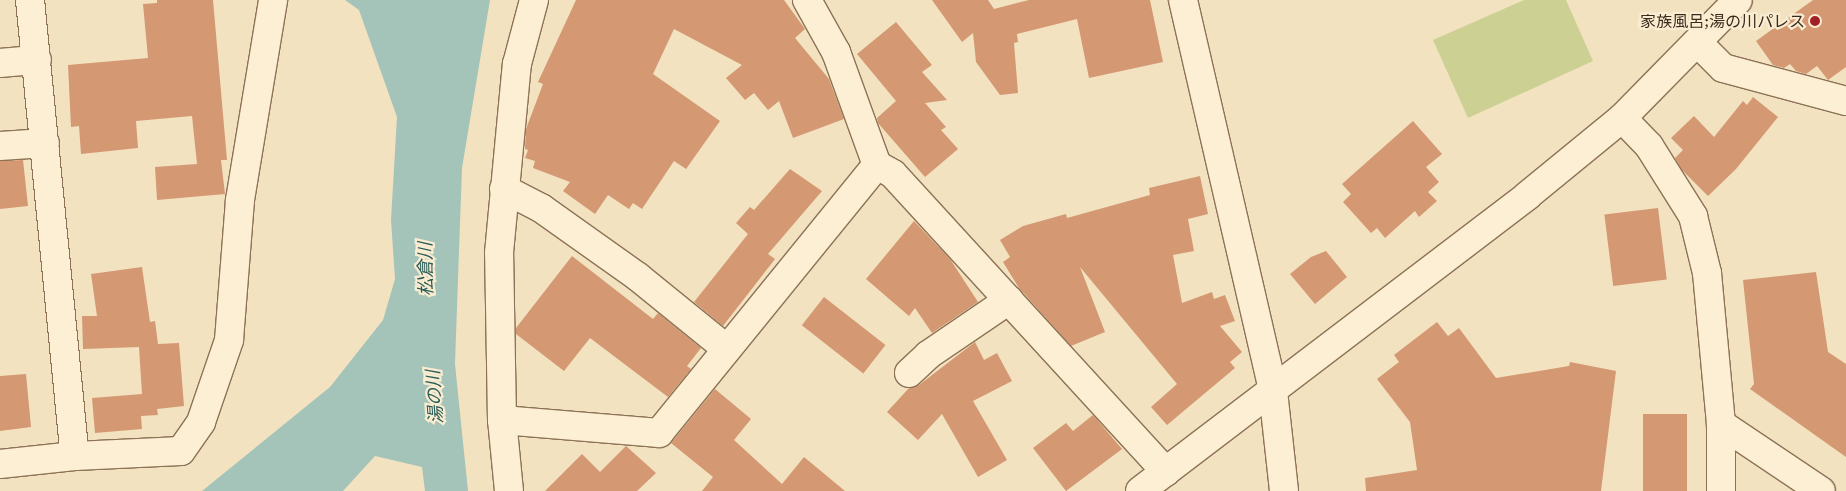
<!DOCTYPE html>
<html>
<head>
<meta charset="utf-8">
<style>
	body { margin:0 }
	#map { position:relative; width:1846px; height:491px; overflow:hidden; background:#f2e2c0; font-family:"Source Serif 4","Noto Sans JP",serif }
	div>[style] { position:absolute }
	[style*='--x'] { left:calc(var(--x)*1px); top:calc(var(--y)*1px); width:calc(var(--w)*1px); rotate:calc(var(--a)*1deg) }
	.green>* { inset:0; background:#ccd193 }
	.water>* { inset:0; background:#a4c4b9 }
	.building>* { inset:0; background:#d49873; transform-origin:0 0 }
	.roads { filter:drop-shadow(1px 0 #8d7256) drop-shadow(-1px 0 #8d7256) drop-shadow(0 1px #8d7256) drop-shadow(0 -1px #8d7256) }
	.street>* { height:28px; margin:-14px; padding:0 14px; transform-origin:14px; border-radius:14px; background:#fcefd4 }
	.secondary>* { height:28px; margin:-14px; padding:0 14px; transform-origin:14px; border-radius:14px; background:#fcefd4 }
	.dots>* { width:14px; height:14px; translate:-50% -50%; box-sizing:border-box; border:2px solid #f9ecd1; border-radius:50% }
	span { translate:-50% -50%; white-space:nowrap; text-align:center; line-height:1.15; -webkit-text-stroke:4.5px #f9ecd1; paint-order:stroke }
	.poi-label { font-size:16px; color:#3b2a1c }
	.right { translate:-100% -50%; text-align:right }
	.water-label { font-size:18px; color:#2a5d58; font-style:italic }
</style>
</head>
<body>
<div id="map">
	<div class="green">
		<i style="clip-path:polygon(1524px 0,1566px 0,1593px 61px,1468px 118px,1433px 40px)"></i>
	</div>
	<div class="water">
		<i style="clip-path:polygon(345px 0,490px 0,462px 168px,455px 364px,468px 491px,425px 491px,422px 467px,375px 456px,343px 491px,202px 491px,330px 387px,383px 320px,395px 279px,391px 220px,397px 117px,359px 10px)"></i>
	</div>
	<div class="building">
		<i style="clip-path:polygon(157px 0,213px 0,227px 160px,221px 160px,225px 194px,157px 200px,155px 167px,197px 164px,192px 116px,136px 121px,138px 148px,81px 154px,79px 126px,71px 127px,68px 65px,148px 58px,143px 4px,157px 3px)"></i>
		<i style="clip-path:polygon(576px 0,784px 0,805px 29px,795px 38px,829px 79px,844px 119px,793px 138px,779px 101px,768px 110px,754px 93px,745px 100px,726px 78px,742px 65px,674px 29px,653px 74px,720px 121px,686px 169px,674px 161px,642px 209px,633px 203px,629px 209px,608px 195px,595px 214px,563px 191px,570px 182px,533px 168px,535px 161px,525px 158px,528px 150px,525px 149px,526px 129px,543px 84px,538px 82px)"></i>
		<i style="clip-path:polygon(932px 0,988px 0,994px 9px,1029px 0,1150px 0,1163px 62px,1089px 78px,1077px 19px,1017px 34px,1018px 42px,1014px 43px,1018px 93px,1000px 95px,976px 62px,973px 33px,962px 42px)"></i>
		<i style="clip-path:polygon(1813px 0,1846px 0,1846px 67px,1828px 80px,1817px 66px,1806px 74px,1796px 71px,1790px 64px,1784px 68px,1773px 65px,1756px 41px)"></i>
		<i style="clip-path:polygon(896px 22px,932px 65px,922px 72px,947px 100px,925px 103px,946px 127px,941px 130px,958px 149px,925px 177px,878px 123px,877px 118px,896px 101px,857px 54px)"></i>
		<i style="clip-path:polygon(1753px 97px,1778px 117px,1736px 169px,1708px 196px,1682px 170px,1675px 158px,1683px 150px,1671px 138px,1694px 116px,1714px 137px,1743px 101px,1747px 105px)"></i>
		<i style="clip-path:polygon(1413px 121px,1442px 154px,1426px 167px,1439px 182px,1428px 192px,1437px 201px,1419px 217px,1415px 211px,1385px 238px,1377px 228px,1371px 233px,1343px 202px,1351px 194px,1342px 184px)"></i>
		<i style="clip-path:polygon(23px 160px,28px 206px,0 209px,0 161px)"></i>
		<i style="clip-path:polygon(790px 169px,822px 191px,768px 254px,775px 259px,723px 326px,694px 302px,748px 234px,736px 223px,750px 207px,754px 210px)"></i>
		<i style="clip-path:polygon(1200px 176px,1208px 214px,1188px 219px,1194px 251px,1173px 255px,1182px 303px,1212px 292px,1214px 299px,1225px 295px,1235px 321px,1220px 326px,1242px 352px,1230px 362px,1235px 368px,1167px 425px,1151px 407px,1177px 384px,1080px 267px,1105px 332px,1071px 346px,1019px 288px,1003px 262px,1010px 257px,1000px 240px,1023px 226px,1066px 214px,1067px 218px,1150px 195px,1149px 188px)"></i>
		<i style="left:1658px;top:208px;width:72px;height:54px;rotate:83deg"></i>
		<i style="clip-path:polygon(914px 221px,950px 259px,978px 302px,932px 333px,915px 308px,909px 316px,866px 279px)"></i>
		<i style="clip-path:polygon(1326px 251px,1347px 277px,1315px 304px,1290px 274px,1311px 257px)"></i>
		<i style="clip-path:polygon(572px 256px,653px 319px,658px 313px,701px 348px,687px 366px,691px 369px,668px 397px,590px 338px,564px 371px,516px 334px,516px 328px)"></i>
		<i style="clip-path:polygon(142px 267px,150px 322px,155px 321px,158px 344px,179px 343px,184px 406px,157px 409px,158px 415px,141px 416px,142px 429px,95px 433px,92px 398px,142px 394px,139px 347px,83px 349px,82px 316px,97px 316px,91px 274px)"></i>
		<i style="clip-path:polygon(1816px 272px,1828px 352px,1846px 364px,1846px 457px,1750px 389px,1754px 384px,1743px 280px)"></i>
		<i style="left:824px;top:297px;width:78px;height:36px;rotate:38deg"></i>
		<i style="clip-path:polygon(1437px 322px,1448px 336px,1459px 328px,1496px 378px,1569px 366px,1570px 362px,1616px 371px,1601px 491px,1366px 491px,1365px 478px,1417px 470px,1410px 422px,1377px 379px,1399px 362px,1394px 355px)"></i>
		<i style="clip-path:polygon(975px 342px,984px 360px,997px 353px,1012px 381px,973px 401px,1007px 460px,978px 477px,942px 414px,918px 440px,887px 412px,909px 388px,919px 385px)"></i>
		<i style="clip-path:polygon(26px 374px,31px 427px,0 431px,0 376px)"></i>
		<i style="clip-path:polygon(715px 389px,751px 419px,734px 440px,782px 484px,804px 457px,845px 491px,702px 491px,713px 477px,671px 443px)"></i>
		<i style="left:1687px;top:414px;width:77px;height:44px;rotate:90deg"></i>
		<i style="clip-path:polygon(1093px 415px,1122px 449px,1066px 491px,1033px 448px,1066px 423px,1073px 431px)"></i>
		<i style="clip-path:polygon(626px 446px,656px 473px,637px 491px,545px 491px,582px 454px,600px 472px)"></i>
	</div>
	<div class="roads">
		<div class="street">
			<i style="--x:30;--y:0;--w:458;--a:84.4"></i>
			<i style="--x:807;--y:0;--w:60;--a:60.9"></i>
			<i style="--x:836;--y:52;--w:120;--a:70.1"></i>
			<i style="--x:877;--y:165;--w:18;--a:29"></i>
			<i style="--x:893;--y:174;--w:404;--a:47.5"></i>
			<i style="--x:1698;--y:43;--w:35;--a:45"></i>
			<i style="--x:1723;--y:68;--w:127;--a:15"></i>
			<i style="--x:0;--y:63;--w:37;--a:-5"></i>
			<i style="--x:1622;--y:118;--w:39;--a:46"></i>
			<i style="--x:1649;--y:146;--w:83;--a:57.8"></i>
			<i style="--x:1693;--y:216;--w:59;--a:76.2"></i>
			<i style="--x:1707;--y:273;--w:152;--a:84.7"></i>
			<i style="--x:1721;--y:424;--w:67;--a:90"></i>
			<i style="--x:0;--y:146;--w:45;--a:-3.8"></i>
			<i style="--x:504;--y:189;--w:42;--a:27.2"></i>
			<i style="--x:541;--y:208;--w:119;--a:35.4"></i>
			<i style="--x:638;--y:277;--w:114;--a:39"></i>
			<i style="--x:909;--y:373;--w:26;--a:-43"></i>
			<i style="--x:928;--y:355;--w:98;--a:-34.2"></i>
			<i style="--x:502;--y:420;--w:158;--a:4.7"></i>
			<i style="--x:659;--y:433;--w:345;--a:-50.9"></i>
			<i style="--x:1721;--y:424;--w:120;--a:33.8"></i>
			<i style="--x:0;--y:464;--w:75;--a:-6.1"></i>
			<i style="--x:75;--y:456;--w:106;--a:-2.7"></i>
			<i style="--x:181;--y:451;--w:35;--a:-55"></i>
			<i style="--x:201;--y:422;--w:87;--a:-71.1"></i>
			<i style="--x:229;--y:340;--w:140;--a:-85.5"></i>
			<i style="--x:240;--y:200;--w:203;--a:-80.6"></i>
			<i style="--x:509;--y:491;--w:71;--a:-95.6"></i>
			<i style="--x:502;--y:420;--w:167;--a:-91"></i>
			<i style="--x:499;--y:253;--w:190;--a:-84.6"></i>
			<i style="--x:517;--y:64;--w:66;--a:-75.1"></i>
		</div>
		<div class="secondary">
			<i style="--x:1183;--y:0;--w:401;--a:77"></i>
			<i style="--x:1273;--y:391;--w:101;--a:83.7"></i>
			<i style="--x:1140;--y:491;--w:488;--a:-37.3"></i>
			<i style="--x:1528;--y:195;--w:122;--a:-39.3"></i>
			<i style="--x:1622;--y:118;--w:165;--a:-45.5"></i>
		</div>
	</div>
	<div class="dots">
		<i style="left:1815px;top:21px;background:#a22025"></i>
	</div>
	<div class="poi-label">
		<span class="right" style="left:1805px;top:21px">家族風呂;湯の川パレス</span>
	</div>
	<div class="water-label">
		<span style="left:426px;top:269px;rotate:-91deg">松倉川</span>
		<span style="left:435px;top:397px;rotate:-94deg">湯の川</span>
	</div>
</div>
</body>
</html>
